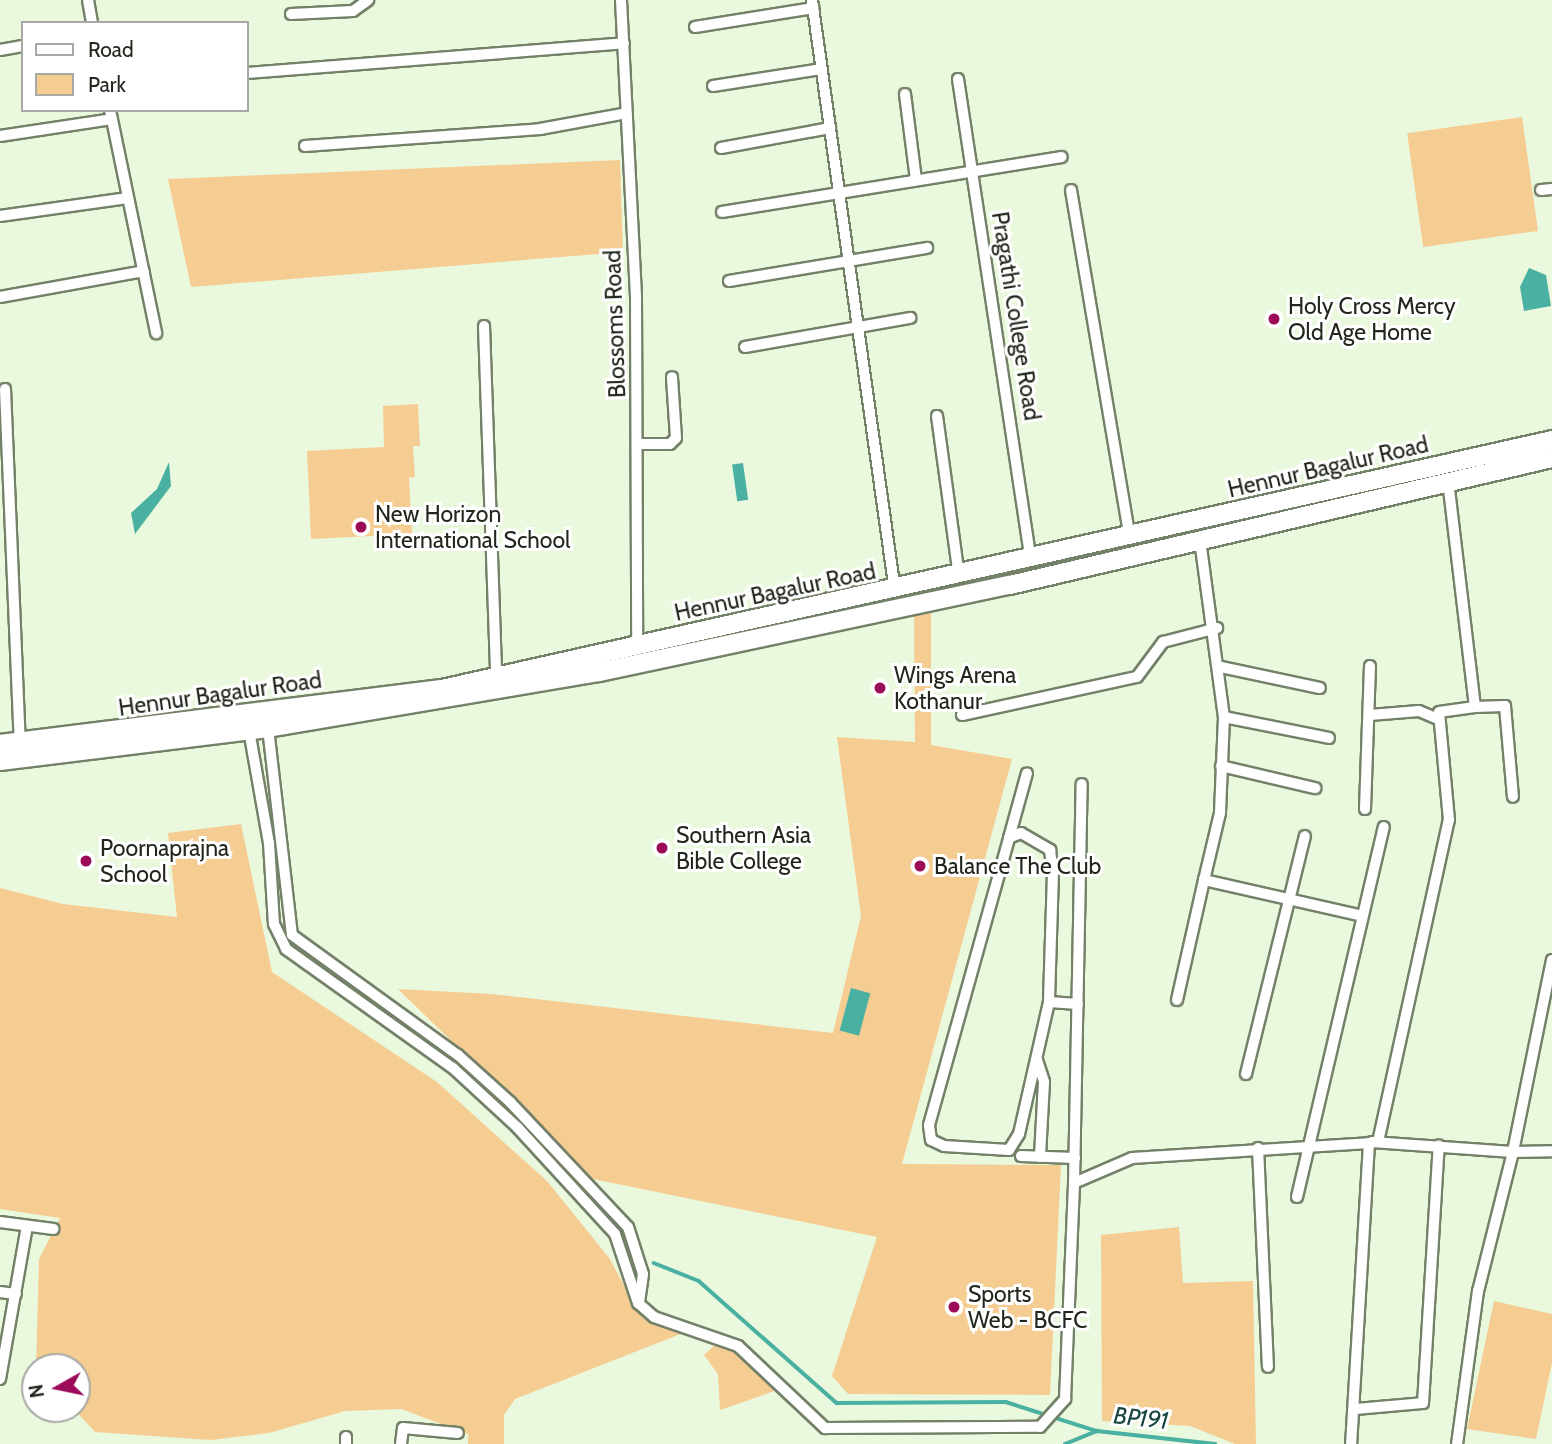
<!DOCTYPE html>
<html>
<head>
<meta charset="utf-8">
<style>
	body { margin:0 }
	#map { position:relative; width:1552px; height:1444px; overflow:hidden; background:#eaf8dd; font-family:Cabin,sans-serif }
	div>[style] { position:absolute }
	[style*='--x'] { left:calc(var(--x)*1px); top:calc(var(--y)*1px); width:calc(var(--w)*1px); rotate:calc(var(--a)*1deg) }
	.green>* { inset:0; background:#f5cd92; transform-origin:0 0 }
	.water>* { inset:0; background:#4ab0a2; transform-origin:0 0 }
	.stream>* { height:3.5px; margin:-1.75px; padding:0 1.75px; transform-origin:1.75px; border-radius:1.75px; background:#4ab0a2 }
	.roads { filter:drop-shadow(2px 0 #748169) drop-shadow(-2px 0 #748169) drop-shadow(0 2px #748169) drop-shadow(0 -2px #748169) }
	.street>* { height:10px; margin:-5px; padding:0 5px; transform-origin:5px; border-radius:5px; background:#fff }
	.primary>* { height:18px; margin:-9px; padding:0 9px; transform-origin:9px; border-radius:9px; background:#fff }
	.dots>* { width:19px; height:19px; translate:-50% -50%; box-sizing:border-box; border:4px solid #fff; border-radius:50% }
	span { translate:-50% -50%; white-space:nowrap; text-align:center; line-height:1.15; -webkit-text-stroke:6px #fff; paint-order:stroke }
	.poi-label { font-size:23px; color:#22271d }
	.left { translate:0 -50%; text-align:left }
	.street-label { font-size:23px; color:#22271d }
	.water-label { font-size:24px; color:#17443e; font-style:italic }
	.legend { position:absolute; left:21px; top:21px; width:228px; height:91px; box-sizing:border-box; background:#fff; border:2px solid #a7a9a5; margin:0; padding:9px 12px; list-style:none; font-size:21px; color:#22271d }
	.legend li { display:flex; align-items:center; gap:14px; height:35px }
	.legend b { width:35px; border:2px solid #a7a9a5 }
	.north { position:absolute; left:21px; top:1353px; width:70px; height:70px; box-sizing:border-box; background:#fff; border:2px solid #a7a9a5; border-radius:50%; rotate:261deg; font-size:19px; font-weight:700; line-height:28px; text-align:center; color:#22271d }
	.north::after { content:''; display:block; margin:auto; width:24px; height:32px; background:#9c0b59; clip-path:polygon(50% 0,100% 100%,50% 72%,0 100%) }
</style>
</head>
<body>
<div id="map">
	<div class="green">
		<i style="left:1522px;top:117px;width:115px;height:116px;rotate:82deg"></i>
		<i style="clip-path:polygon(620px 160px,623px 252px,191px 287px,168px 179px)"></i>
		<i style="clip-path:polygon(418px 404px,420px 446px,413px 446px,415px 477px,409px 478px,412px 534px,311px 539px,307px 451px,384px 447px,383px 406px)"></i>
		<i style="clip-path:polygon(931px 613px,931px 745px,1012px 759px,902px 1164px,1061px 1165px,1050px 1395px,848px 1394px,832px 1376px,877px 1237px,593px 1179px,398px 989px,492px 994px,833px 1033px,861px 916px,837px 737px,915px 742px,914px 616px)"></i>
		<i style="clip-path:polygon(241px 824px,272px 972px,437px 1082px,547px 1181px,610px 1259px,637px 1310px,696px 1328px,515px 1399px,504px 1415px,504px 1444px,468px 1444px,468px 1434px,401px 1409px,345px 1411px,269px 1433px,211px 1440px,95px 1432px,74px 1409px,77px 1367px,36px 1366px,39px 1259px,60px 1218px,0 1209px,0 888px,63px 904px,177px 917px,168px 833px)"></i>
		<i style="clip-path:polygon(1179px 1227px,1183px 1283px,1253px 1281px,1256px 1444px,1235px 1444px,1190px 1426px,1102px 1421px,1101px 1235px)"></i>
		<i style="clip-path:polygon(1494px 1301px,1552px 1314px,1552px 1363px,1536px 1439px,1467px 1429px)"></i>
		<i style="clip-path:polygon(722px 1338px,786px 1387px,720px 1410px,718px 1374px,704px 1355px)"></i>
	</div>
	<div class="water">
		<i style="clip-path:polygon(1529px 268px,1546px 275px,1551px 306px,1524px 311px,1520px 287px)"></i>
		<i style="clip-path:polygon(169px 462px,171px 486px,135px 534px,131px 513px,157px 489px)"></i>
		<i style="left:743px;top:463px;width:37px;height:11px;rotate:82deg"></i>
		<i style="left:851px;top:988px;width:20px;height:44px;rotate:15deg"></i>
	</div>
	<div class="stream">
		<i style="--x:654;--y:1263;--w:48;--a:21.8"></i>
		<i style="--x:699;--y:1281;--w:184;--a:41.5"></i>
		<i style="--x:837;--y:1403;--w:169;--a:-0.3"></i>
		<i style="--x:1006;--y:1402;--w:96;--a:17.7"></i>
		<i style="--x:1065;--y:1444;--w:35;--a:-22"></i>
		<i style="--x:1097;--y:1431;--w:119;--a:6.3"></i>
	</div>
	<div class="roads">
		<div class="street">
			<i style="--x:88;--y:0;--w:23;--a:80"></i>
			<i style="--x:621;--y:0;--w:297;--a:87.1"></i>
			<i style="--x:636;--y:297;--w:351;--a:89.8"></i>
			<i style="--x:812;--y:0;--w:597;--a:82.01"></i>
			<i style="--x:291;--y:14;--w:62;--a:-2.8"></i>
			<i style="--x:353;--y:11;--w:19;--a:-36"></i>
			<i style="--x:695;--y:27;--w:120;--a:-9.1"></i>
			<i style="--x:0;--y:50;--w:23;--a:-10"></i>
			<i style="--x:247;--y:73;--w:378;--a:-4.5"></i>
			<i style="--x:958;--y:79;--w:487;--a:81.4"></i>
			<i style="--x:713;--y:86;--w:109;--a:-8.9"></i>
			<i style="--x:905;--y:94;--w:87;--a:82.7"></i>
			<i style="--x:110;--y:110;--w:228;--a:78.3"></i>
			<i style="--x:0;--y:136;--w:113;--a:-8.6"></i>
			<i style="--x:305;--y:146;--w:236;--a:-4.1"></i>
			<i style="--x:540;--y:129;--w:88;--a:-10.4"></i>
			<i style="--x:721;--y:148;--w:111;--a:-10.4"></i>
			<i style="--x:1071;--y:190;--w:352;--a:80.4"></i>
			<i style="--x:1541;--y:190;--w:11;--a:-5"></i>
			<i style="--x:722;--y:212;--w:344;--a:-9.2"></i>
			<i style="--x:0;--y:216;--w:129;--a:-8"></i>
			<i style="--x:729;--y:281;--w:201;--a:-9.5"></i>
			<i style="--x:0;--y:297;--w:146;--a:-10.2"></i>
			<i style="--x:484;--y:326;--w:351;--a:88"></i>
			<i style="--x:745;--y:347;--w:168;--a:-10"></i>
			<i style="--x:5;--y:389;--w:354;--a:87.6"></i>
			<i style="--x:937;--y:416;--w:162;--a:82.2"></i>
			<i style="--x:640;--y:444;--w:30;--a:0"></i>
			<i style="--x:670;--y:444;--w:8;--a:-45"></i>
			<i style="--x:676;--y:438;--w:61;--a:-93.8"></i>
			<i style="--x:1200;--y:540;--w:179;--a:82.3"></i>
			<i style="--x:1224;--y:717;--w:96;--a:92.4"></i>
			<i style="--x:1220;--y:813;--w:69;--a:103.4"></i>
			<i style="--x:1221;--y:667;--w:101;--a:12"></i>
			<i style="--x:1475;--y:707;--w:30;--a:-2"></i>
			<i style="--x:1505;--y:706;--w:91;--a:85"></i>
			<i style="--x:962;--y:715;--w:179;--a:-12.3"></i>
			<i style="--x:1137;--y:677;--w:44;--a:-53.4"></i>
			<i style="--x:1163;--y:642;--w:56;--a:-14.5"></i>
			<i style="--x:1370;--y:715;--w:49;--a:-4.7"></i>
			<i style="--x:1419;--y:711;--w:21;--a:23"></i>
			<i style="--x:1224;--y:717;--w:107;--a:11.3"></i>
			<i style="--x:268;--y:728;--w:208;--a:83.4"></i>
			<i style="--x:292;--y:935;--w:205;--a:35.9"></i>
			<i style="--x:458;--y:1055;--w:70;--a:42.1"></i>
			<i style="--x:510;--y:1102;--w:172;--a:46.7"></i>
			<i style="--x:628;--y:1227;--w:49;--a:72.3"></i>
			<i style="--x:643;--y:1274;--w:27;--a:98"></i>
			<i style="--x:249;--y:730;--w:115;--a:80"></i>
			<i style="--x:269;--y:843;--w:81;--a:86.5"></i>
			<i style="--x:274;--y:924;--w:28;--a:64"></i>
			<i style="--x:286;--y:949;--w:205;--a:35.5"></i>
			<i style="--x:453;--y:1068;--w:87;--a:42.7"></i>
			<i style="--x:517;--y:1127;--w:145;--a:47.5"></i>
			<i style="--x:615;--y:1234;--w:73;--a:71.6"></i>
			<i style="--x:638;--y:1303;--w:21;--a:41"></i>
			<i style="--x:654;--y:1317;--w:89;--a:19"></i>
			<i style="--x:738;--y:1346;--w:120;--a:43.3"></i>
			<i style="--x:825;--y:1428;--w:215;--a:-0.3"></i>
			<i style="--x:1040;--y:1427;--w:38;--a:-48"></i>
			<i style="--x:1065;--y:1399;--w:216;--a:-87.6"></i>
			<i style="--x:1074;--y:1183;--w:63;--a:-23.3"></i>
			<i style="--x:1132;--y:1158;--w:237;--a:-3.6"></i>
			<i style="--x:1369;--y:1143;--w:302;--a:93.4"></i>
			<i style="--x:1221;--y:766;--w:97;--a:13.2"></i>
			<i style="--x:1365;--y:809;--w:143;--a:-88"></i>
			<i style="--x:1021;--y:833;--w:34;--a:30"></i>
			<i style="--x:1050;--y:850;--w:23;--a:83"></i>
			<i style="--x:1053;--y:873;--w:129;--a:91.8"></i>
			<i style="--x:1049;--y:1002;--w:135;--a:102.8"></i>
			<i style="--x:1019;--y:1134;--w:19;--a:122"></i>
			<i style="--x:1009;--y:1150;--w:65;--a:-176.5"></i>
			<i style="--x:944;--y:1146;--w:14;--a:-155"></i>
			<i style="--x:931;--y:1140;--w:15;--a:-98"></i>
			<i style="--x:929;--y:1125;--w:298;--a:-74.4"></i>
			<i style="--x:1009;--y:838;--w:13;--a:-23"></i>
			<i style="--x:1009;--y:838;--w:67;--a:-74.5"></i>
			<i style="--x:1552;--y:960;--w:196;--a:101.5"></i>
			<i style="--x:1513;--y:1152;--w:39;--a:-1"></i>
			<i style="--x:1177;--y:1000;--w:123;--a:-77.3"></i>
			<i style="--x:1204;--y:880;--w:162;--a:12.8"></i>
			<i style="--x:1049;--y:1002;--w:29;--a:4"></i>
			<i style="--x:1037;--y:1060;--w:23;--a:72"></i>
			<i style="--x:1044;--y:1082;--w:75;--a:93.1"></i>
			<i style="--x:1246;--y:1074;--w:245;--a:-76.1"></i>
			<i style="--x:1372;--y:1142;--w:141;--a:4.1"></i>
			<i style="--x:1513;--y:1152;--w:143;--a:104.1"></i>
			<i style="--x:1478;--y:1291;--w:154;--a:97.8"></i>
			<i style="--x:1378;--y:1142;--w:330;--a:-77.6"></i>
			<i style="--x:1449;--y:820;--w:108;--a:-95.3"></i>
			<i style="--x:1439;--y:712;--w:36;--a:-8"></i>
			<i style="--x:1475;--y:707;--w:227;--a:-96.8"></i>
			<i style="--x:1258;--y:1148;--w:219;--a:87.4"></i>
			<i style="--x:1021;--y:1156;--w:54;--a:2.1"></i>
			<i style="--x:1074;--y:1183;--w:399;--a:-88.9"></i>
			<i style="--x:1297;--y:1197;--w:380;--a:-76.8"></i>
			<i style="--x:0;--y:1222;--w:54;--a:7.4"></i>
			<i style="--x:0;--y:1292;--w:16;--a:7"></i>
			<i style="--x:0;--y:1379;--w:155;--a:-80"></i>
			<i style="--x:1355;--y:1409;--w:68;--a:-5"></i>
			<i style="--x:1423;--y:1403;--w:258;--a:-86.5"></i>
			<i style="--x:346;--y:1444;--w:7;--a:-90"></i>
			<i style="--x:401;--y:1444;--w:16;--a:-83"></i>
			<i style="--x:403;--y:1428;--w:55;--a:5.2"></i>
		</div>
		<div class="primary">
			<i style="--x:0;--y:744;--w:445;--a:-7.1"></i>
			<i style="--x:442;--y:689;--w:1138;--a:-12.64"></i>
			<i style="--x:0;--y:761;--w:270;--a:-7"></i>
			<i style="--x:268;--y:728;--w:336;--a:-9.6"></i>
			<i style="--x:599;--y:672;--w:420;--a:-12"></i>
			<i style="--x:1010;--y:585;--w:557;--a:-13.19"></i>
		</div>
	</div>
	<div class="dots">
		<i style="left:1274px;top:319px;background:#9c0b59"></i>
		<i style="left:361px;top:527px;background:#9c0b59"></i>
		<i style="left:880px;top:688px;background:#9c0b59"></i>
		<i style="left:662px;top:848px;background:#9c0b59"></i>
		<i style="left:86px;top:861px;background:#9c0b59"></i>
		<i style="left:920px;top:866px;background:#9c0b59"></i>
		<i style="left:954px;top:1307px;background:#9c0b59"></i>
	</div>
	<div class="poi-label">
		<span class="left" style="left:1288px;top:319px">Holy Cross Mercy<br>Old Age Home</span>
		<span class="left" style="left:375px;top:527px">New Horizon<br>International School</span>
		<span class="left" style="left:894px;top:688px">Wings Arena<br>Kothanur</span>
		<span class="left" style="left:676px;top:848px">Southern Asia<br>Bible College</span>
		<span class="left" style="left:100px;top:861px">Poornaprajna<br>School</span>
		<span class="left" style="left:934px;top:866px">Balance The Club</span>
		<span class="left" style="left:968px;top:1307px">Sports<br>Web - BCFC</span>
	</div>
	<div class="street-label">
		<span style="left:1016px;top:316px;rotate:81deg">Pragathi College Road</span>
		<span style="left:615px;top:324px;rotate:-92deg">Blossoms Road</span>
		<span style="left:1328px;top:467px;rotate:-13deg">Hennur Bagalur Road</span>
		<span style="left:775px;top:592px;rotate:-12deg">Hennur Bagalur Road</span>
		<span style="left:220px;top:694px;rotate:-8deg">Hennur Bagalur Road</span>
	</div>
	<div class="water-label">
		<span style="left:1141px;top:1418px;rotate:6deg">BP191</span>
	</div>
	<ul class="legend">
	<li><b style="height:9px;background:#fff"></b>Road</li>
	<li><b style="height:19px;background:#f5cd92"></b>Park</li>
	</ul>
	<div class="north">N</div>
</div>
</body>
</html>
